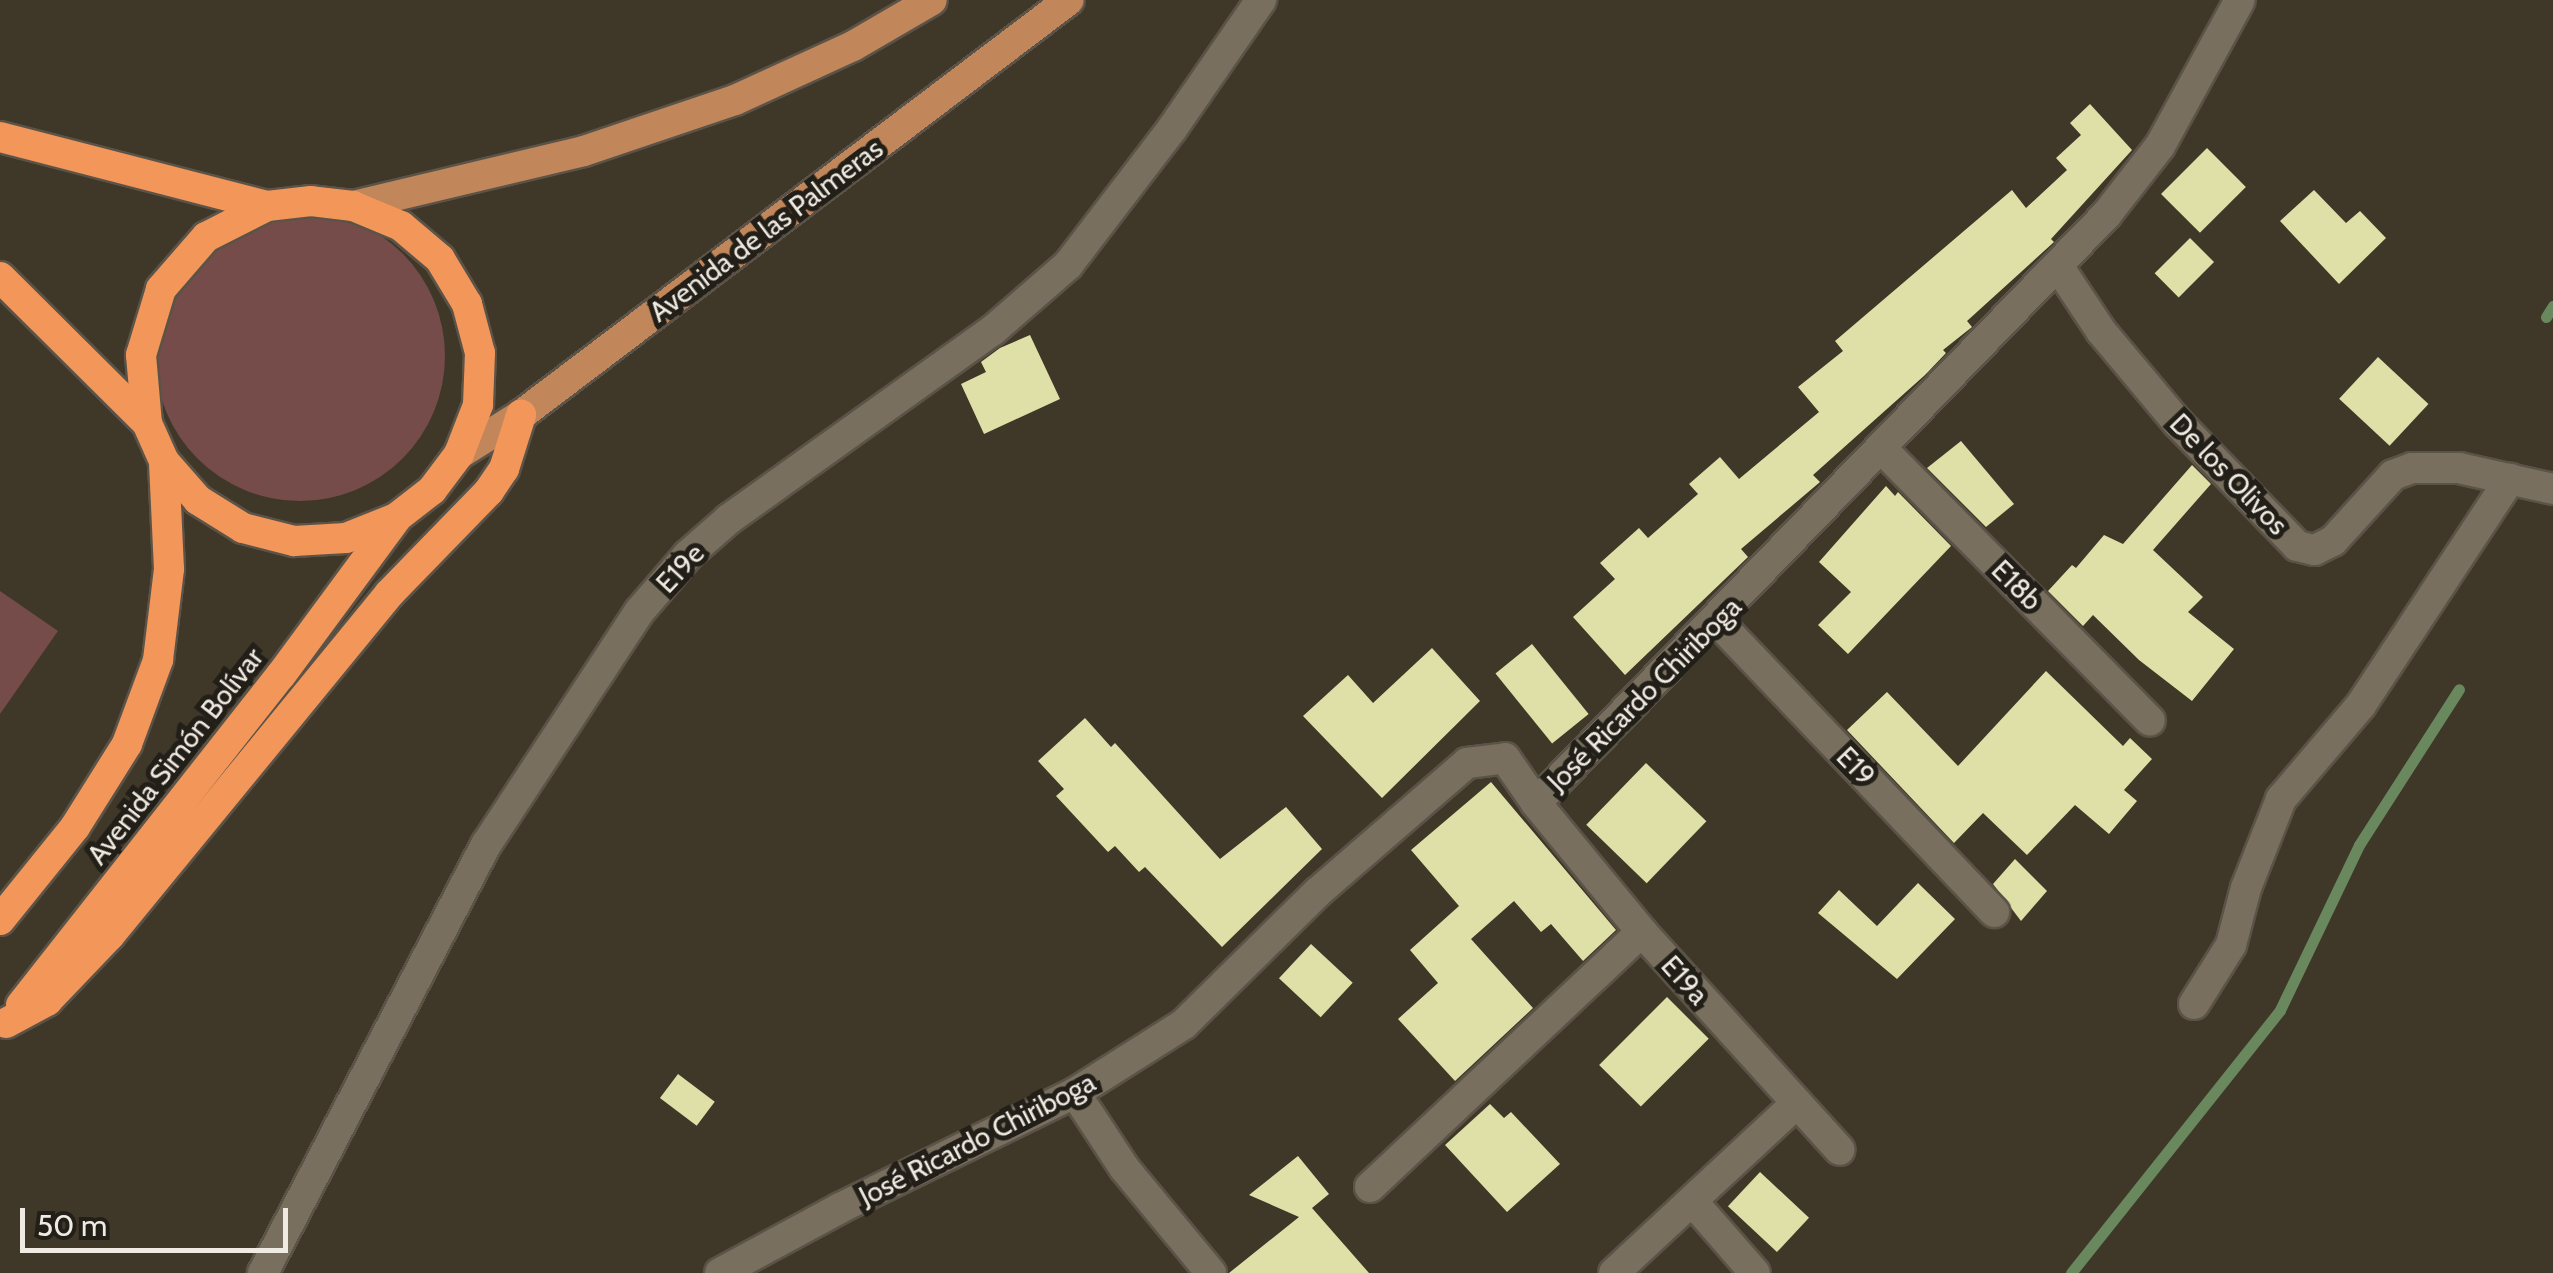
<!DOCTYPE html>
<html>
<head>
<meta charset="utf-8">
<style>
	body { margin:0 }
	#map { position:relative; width:2553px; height:1273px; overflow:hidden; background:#3f3728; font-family:Cabin,sans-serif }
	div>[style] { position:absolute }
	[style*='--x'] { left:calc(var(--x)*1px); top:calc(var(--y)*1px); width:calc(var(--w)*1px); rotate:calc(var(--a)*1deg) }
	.green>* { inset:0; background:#754c49 }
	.round { border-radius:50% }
	.stream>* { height:11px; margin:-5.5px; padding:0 5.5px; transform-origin:5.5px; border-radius:5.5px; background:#69885d }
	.building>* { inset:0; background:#dee0a8; transform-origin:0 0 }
	.roads { filter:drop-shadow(2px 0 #5b5347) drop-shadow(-2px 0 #5b5347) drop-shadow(0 2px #5b5347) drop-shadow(0 -2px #5b5347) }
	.street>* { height:30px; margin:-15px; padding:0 15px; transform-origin:15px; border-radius:15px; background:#786f5f }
	.primary>* { height:30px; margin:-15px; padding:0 15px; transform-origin:15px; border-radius:15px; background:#c2865b }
	.highway>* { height:30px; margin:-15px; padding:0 15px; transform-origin:15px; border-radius:15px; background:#f39659 }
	span { translate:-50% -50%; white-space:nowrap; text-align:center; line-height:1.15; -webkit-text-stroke:10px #221f18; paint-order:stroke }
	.street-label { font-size:28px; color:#f0ebe2 }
	.scale { position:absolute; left:20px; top:1208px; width:268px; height:45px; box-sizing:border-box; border:5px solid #f0ebe2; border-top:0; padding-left:12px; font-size:30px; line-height:35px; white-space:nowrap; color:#f0ebe2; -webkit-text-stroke:8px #221f18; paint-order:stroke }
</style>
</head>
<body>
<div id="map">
	<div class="green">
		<i class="round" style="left:155px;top:211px;width:290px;height:290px"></i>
		<i style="clip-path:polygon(0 591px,58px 631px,0 714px)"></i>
	</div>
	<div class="stream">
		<i style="--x:2546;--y:317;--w:13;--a:-58"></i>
		<i style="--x:2071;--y:1273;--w:336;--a:-51.5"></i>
		<i style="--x:2280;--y:1010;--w:183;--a:-64.4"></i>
		<i style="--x:2359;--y:845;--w:185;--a:-57.3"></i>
	</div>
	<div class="building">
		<i style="clip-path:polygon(2090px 104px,2132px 150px,2051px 239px,2054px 242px,1967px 321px,1972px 327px,1943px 350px,1946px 353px,1925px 375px,1813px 475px,1820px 482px,1741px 549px,1748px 557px,1625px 675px,1573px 617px,1615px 579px,1600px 563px,1639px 528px,1648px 538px,1698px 494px,1689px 484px,1720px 457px,1739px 479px,1819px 412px,1798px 387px,1843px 351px,1835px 341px,2012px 190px,2026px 208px,2067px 170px,2056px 158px,2081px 135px,2070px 123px)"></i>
		<i style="left:2207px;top:148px;width:55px;height:65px;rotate:45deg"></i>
		<i style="clip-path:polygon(2314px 190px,2346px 223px,2360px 211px,2386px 238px,2339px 284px,2280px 221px)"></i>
		<i style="left:2190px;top:238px;width:34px;height:50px;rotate:45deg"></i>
		<i style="clip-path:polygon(1030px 335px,1060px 399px,984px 434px,961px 384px,986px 372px,981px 362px,1000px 348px)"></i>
		<i style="left:2378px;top:357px;width:69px;height:57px;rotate:43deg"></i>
		<i style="clip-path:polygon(1961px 441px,2014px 504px,1986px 527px,1927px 468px)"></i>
		<i style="clip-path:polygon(2192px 465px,2211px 484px,2153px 550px,2203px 597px,2188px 612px,2234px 649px,2192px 701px,2139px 660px,2093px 615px,2083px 626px,2048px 591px,2072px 565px,2076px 568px,2104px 535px,2123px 544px)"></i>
		<i style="clip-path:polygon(1886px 486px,1895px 496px,1898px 492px,1951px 546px,1848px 654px,1818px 625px,1851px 592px,1819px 562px)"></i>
		<i style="left:1532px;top:644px;width:90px;height:47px;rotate:51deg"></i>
		<i style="clip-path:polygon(1432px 648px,1480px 701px,1382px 798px,1303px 716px,1348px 675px,1373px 703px)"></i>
		<i style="clip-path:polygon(2046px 671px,2123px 746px,2130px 738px,2152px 759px,2124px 790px,2137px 801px,2109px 834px,2075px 805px,2027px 855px,1983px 813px,1954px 843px,1847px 730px,1887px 692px,1958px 766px)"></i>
		<i style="clip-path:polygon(1085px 718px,1111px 747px,1115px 743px,1220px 859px,1286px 807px,1322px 849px,1222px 947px,1145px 867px,1139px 872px,1115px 846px,1108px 852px,1056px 796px,1064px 789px,1038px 761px)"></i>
		<i style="left:1646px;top:763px;width:84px;height:86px;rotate:44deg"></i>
		<i style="clip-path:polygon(1491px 782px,1616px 930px,1583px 961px,1551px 924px,1541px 932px,1514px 901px,1471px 939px,1533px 1008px,1455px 1081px,1398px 1019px,1438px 983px,1410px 950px,1459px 906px,1411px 850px)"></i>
		<i style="clip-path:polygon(2015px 859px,2047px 891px,2021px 921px,1993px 884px)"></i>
		<i style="clip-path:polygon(1918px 883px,1955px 919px,1897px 979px,1818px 913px,1839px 890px,1877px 926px)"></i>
		<i style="left:1311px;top:944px;width:57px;height:47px;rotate:43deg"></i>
		<i style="left:1667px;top:997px;width:59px;height:96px;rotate:45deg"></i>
		<i style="left:678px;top:1074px;width:46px;height:30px;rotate:37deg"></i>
		<i style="clip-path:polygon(1490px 1104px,1504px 1118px,1511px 1112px,1560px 1164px,1507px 1212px,1445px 1145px)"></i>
		<i style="clip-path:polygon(1298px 1156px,1329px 1194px,1312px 1208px,1369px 1273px,1229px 1273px,1299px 1217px,1249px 1195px)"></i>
		<i style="left:1760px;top:1172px;width:67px;height:47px;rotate:43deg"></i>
	</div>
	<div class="roads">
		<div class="street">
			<i style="--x:2058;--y:266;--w:78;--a:56.5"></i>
			<i style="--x:2101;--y:331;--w:120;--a:50.1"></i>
			<i style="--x:2178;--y:423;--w:171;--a:45.9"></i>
			<i style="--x:2297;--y:546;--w:18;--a:13"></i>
			<i style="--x:2315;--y:550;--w:20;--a:-27"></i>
			<i style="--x:2333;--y:541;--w:89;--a:-47.7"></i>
			<i style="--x:2393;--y:475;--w:20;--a:-20"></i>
			<i style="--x:2412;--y:468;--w:47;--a:0"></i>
			<i style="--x:2459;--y:468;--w:96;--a:12.6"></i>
			<i style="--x:1883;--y:450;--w:380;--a:45.4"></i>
			<i style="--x:1717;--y:621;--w:402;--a:46.4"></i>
			<i style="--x:1536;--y:803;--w:167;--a:50.6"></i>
			<i style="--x:1642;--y:932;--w:294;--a:47.8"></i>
			<i style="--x:2194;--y:1004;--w:70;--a:-57.9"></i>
			<i style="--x:2231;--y:945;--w:59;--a:-75.3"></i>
			<i style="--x:2246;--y:888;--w:96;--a:-68.5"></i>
			<i style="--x:2281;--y:799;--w:123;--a:-49.6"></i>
			<i style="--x:2361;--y:705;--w:271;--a:-56.6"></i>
			<i style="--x:1075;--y:1093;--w:91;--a:56.7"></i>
			<i style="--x:1125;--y:1169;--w:135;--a:50.4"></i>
			<i style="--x:1370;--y:1187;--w:373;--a:-43.2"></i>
			<i style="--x:1693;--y:1202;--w:94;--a:48.9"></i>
			<i style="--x:263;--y:1273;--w:483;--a:-62.5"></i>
			<i style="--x:486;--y:845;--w:279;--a:-56.7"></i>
			<i style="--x:639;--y:612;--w:75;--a:-49.3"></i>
			<i style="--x:688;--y:555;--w:55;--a:-41.3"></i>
			<i style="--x:729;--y:519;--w:323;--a:-35.6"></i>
			<i style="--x:992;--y:331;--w:101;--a:-41"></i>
			<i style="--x:1068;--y:265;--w:171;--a:-52.6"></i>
			<i style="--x:1172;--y:129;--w:157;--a:-55.4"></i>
			<i style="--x:720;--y:1273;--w:136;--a:-28.4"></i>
			<i style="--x:840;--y:1208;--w:262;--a:-26.1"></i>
			<i style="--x:1075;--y:1093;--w:129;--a:-32.3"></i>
			<i style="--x:1184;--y:1024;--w:188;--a:-44.6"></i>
			<i style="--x:1318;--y:892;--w:197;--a:-40.9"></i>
			<i style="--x:1467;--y:763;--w:38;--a:-7"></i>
			<i style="--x:1505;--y:758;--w:55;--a:55.4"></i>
			<i style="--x:1536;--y:803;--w:820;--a:-45.89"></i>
			<i style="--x:2107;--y:214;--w:86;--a:-52.1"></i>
			<i style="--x:2160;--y:146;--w:166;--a:-61.3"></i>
			<i style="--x:1614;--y:1273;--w:247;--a:-42.9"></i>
		</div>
		<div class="primary">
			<i style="--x:353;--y:206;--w:237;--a:-13.4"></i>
			<i style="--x:584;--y:151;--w:159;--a:-18.7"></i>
			<i style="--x:735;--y:100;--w:130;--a:-24.6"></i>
			<i style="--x:853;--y:46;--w:91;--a:-30.2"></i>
			<i style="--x:459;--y:454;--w:73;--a:-32.2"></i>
			<i style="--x:521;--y:415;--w:687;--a:-37.14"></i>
		</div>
		<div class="highway">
			<i style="--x:0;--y:137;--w:276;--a:14.5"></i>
			<i style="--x:0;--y:277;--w:207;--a:44.8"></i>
			<i style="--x:147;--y:423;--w:42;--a:65.9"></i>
			<i style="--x:164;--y:461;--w:52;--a:48.9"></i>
			<i style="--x:198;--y:500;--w:53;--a:31.9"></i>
			<i style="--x:243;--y:528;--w:53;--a:14.3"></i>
			<i style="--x:294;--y:541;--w:52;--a:-3.3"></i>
			<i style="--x:346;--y:538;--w:54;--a:-21.8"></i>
			<i style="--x:396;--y:518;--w:46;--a:-37.9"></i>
			<i style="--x:432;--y:490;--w:45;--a:-53.1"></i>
			<i style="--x:459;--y:454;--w:53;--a:-68.8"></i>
			<i style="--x:478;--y:405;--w:52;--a:-87.8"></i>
			<i style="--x:480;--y:353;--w:51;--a:-104.9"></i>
			<i style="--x:467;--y:304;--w:52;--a:-121"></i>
			<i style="--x:440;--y:259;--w:51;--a:-139.8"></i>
			<i style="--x:401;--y:226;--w:52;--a:-157.4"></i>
			<i style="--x:353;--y:206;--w:42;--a:-173.2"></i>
			<i style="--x:311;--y:201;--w:44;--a:173.5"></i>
			<i style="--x:267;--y:206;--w:68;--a:153.1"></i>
			<i style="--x:206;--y:237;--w:69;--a:130.9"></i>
			<i style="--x:161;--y:289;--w:69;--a:106.9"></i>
			<i style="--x:141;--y:355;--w:68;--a:85"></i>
			<i style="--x:0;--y:920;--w:119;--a:-51.1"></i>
			<i style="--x:75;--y:827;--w:98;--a:-57.9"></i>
			<i style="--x:127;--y:744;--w:90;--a:-69.7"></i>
			<i style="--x:158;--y:660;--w:92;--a:-83.1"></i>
			<i style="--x:169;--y:569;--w:108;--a:-92.7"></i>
			<i style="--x:21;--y:1005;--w:420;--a:-51.8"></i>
			<i style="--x:281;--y:675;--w:194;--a:-53.6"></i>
			<i style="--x:6;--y:1023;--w:47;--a:-28.2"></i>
			<i style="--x:47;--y:1001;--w:91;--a:-46.3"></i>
			<i style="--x:110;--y:935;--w:441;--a:-50.7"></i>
			<i style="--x:389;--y:594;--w:144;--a:-45.8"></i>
			<i style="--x:489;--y:491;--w:27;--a:-56"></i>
			<i style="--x:504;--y:469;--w:57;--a:-72.5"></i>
		</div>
	</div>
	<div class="street-label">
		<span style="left:766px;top:230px;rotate:-37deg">Avenida de las Palmeras</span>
		<span style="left:2229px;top:474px;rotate:46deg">De los Olivos</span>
		<span style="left:680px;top:568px;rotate:-47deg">E19e</span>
		<span style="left:2017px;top:585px;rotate:45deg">E18b</span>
		<span style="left:1644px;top:694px;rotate:-45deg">José Ricardo Chiriboga</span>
		<span style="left:175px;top:756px;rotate:-52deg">Avenida Simón Bolívar</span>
		<span style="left:1856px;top:766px;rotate:46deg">E19</span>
		<span style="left:1685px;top:980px;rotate:48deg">E19a</span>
		<span style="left:977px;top:1139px;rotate:-27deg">José Ricardo Chiriboga</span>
	</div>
	<div class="scale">50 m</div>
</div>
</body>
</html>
